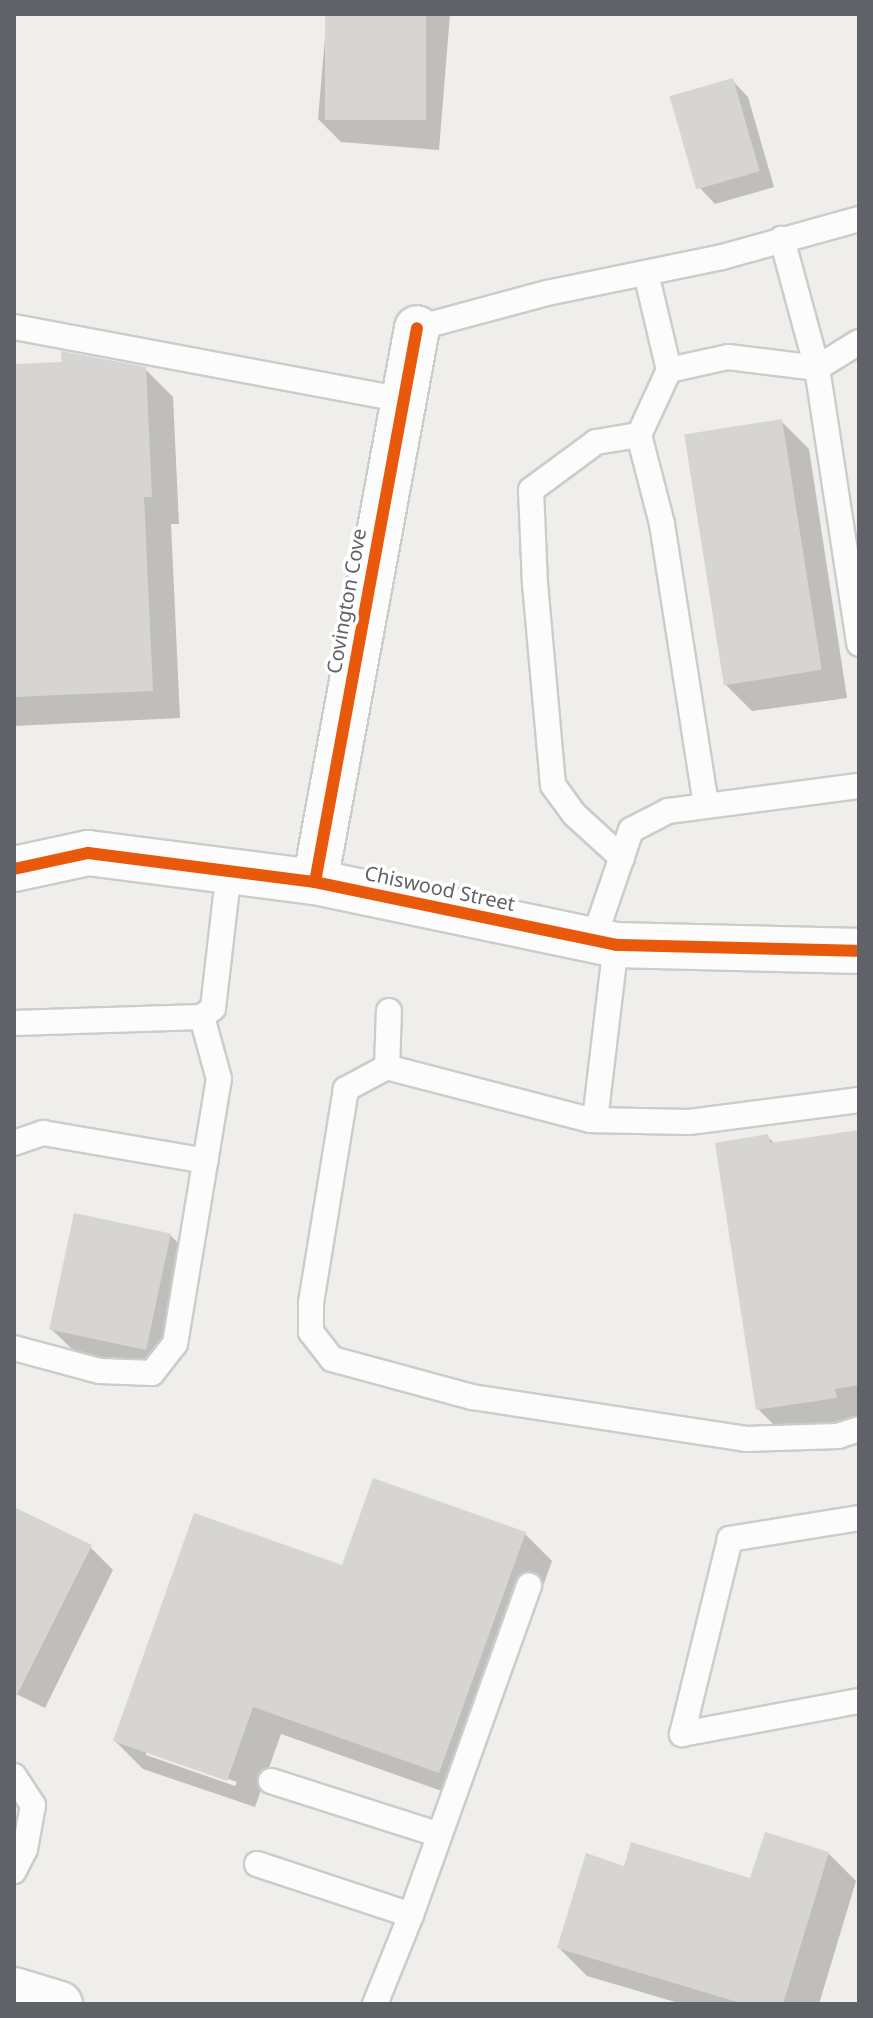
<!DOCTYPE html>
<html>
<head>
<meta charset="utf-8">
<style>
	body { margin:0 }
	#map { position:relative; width:873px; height:2018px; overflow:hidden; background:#efeeea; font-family:"Noto Sans",sans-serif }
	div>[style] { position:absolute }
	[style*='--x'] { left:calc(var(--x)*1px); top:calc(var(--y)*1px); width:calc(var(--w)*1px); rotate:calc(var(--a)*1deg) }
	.shadow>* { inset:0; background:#0003 }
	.building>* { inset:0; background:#d6d5d3; transform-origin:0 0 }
	.roads { filter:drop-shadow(2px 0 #cbcccc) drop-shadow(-2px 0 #cbcccc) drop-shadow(0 2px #cbcccc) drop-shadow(0 -2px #cbcccc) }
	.lane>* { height:24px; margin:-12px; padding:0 12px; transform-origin:12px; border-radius:12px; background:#fdfcfc }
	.street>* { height:44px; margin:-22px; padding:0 22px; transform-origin:22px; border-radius:22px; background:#fdfcfc }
	.secondary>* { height:44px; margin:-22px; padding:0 22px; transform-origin:22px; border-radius:22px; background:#fdfcfc }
	.cycleway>* { height:12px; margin:-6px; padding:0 6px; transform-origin:6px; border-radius:6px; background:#e8590c }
	span { translate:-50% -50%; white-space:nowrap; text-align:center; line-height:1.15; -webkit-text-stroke:7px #fff; paint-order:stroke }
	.street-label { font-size:20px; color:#5f6368 }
	.frame { position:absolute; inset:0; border:16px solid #5f6368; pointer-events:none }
</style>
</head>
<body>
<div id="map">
	<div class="shadow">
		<i style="clip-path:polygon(327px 14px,450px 14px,439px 150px,341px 142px,318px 119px)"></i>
		<i style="clip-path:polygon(732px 80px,748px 97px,774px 187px,715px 204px,699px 187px)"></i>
		<i style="clip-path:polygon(14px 366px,145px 369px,173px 397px,179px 524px,171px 524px,180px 718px,14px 726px)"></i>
		<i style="clip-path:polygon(781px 421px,809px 449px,847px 698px,752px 711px,724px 683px)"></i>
		<i style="clip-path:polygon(859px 1132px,859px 1427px,786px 1437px,758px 1409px,767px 1136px,775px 1144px)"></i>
		<i style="clip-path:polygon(170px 1235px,193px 1258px,168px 1371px,74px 1351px,51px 1329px)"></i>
		<i style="clip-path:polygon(14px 1510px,90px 1547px,113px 1570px,45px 1708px,14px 1693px)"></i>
		<i style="clip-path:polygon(evenodd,524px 1533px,552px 1561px,467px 1800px,281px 1734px,255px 1807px,143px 1769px,115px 1741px,343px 1567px,524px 1533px,146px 1751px,237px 1782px,235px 1786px,146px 1755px,146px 1751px)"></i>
		<i style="clip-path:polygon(828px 1853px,856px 1881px,819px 2004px,682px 2004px,587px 1976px,559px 1948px,625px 1868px,752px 1880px)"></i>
	</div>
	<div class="building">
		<i style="left:325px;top:14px;width:101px;height:106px"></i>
		<i style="left:733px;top:78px;width:97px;height:66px;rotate:74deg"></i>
		<i style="clip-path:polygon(61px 351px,146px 367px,152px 497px,144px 497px,153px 691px,14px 697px,14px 364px,62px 362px)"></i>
		<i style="left:782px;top:419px;width:254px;height:99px;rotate:81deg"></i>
		<i style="clip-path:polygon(859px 1130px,859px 1385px,835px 1389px,837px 1398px,756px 1410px,715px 1143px,768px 1134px,770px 1143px)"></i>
		<i style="left:74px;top:1213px;width:99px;height:119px;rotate:12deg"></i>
		<i style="clip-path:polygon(373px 1478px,526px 1532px,439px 1773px,253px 1707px,227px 1781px,113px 1741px,194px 1513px,342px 1565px)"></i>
		<i style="clip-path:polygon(14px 1507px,92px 1545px,14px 1701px)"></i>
		<i style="clip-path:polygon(765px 1832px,829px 1852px,783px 2004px,744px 2004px,557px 1948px,586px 1853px,624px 1866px,631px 1842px,750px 1878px)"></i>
	</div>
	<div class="roads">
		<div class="lane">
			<i style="--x:646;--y:273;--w:100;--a:76.7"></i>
			<i style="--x:14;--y:327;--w:397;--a:10.6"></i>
			<i style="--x:417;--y:328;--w:135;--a:-15.1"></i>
			<i style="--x:547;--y:293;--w:179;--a:-11.6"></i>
			<i style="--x:722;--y:257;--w:142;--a:-15.5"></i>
			<i style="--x:859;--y:342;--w:49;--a:148.2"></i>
			<i style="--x:817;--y:368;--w:279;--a:81.3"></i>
			<i style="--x:639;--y:435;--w:72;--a:-65.2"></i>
			<i style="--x:669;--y:370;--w:60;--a:-12.4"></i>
			<i style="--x:728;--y:357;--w:90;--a:7"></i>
			<i style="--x:817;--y:368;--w:134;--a:-105.2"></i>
			<i style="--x:622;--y:858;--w:65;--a:-137.5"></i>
			<i style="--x:574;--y:814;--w:36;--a:-126"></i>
			<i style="--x:553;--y:785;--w:201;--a:-95.1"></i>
			<i style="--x:535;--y:585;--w:95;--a:-92.4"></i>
			<i style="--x:531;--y:490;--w:81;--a:-36.4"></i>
			<i style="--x:596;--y:442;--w:44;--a:-9.2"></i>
			<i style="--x:639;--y:435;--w:92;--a:75.5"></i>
			<i style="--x:662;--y:524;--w:285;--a:81.1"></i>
			<i style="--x:593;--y:941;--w:117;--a:-71.1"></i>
			<i style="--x:631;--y:830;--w:42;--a:-27.2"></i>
			<i style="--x:668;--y:811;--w:193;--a:-7.5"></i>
			<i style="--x:14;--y:1023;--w:188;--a:-1.8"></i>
			<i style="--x:202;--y:1017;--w:14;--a:-39"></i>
			<i style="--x:213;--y:1008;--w:139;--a:-83.4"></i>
			<i style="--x:387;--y:1067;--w:56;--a:-88"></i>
			<i style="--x:859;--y:1100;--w:171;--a:172.6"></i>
			<i style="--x:689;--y:1122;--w:99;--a:-178.8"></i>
			<i style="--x:590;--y:1120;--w:210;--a:-165.4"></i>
			<i style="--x:387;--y:1067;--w:47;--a:151.8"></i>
			<i style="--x:346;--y:1089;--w:217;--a:99.3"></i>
			<i style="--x:311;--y:1303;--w:29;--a:90"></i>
			<i style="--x:311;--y:1332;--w:34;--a:52"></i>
			<i style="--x:332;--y:1359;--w:145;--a:15.2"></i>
			<i style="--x:472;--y:1397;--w:277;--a:8.7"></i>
			<i style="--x:746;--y:1439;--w:92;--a:-1.9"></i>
			<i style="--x:838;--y:1436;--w:22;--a:-18"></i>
			<i style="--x:595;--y:1120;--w:176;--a:-83.2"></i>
			<i style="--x:14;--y:1143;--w:31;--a:-19"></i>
			<i style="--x:43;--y:1133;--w:165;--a:9.7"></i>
			<i style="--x:14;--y:1348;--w:89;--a:15"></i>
			<i style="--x:100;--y:1371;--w:52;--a:2.2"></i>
			<i style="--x:152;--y:1373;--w:37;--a:-52"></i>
			<i style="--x:175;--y:1344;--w:269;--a:-80.6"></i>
			<i style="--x:219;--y:1079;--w:64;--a:-105.3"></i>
			<i style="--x:859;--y:1518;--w:131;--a:170.8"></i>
			<i style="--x:730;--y:1539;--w:201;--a:103.8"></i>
			<i style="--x:682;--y:1734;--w:180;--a:-10.6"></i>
			<i style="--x:14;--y:1776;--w:35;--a:57"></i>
			<i style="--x:33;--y:1805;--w:45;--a:100.3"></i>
			<i style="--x:25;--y:1849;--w:25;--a:117"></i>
			<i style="--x:271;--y:1781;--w:177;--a:17.7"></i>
			<i style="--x:257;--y:1864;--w:162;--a:18.3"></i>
			<i style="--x:411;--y:1915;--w:96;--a:112"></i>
			<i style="--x:411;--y:1915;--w:350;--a:-70.3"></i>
		</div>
		<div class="street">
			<i style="--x:14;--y:869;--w:76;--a:-12.2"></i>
			<i style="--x:88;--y:853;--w:229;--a:7.3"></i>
			<i style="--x:315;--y:882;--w:308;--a:11.8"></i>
			<i style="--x:616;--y:945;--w:243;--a:1.4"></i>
			<i style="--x:315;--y:882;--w:563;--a:-79.57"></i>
		</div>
		<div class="secondary">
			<i style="--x:14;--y:1990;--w:48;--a:16.9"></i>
		</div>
	</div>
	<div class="cycleway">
		<i style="--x:14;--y:869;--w:76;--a:-12.2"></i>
		<i style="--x:88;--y:853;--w:229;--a:7.3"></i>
		<i style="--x:315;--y:882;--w:308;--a:11.8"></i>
		<i style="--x:616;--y:945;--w:243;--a:1.4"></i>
		<i style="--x:315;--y:882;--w:563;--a:-79.57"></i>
	</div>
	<div class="street-label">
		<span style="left:346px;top:601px;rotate:-80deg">Covington Cove</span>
		<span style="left:440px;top:888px;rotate:12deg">Chiswood Street</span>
	</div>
	<div class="frame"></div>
</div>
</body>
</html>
